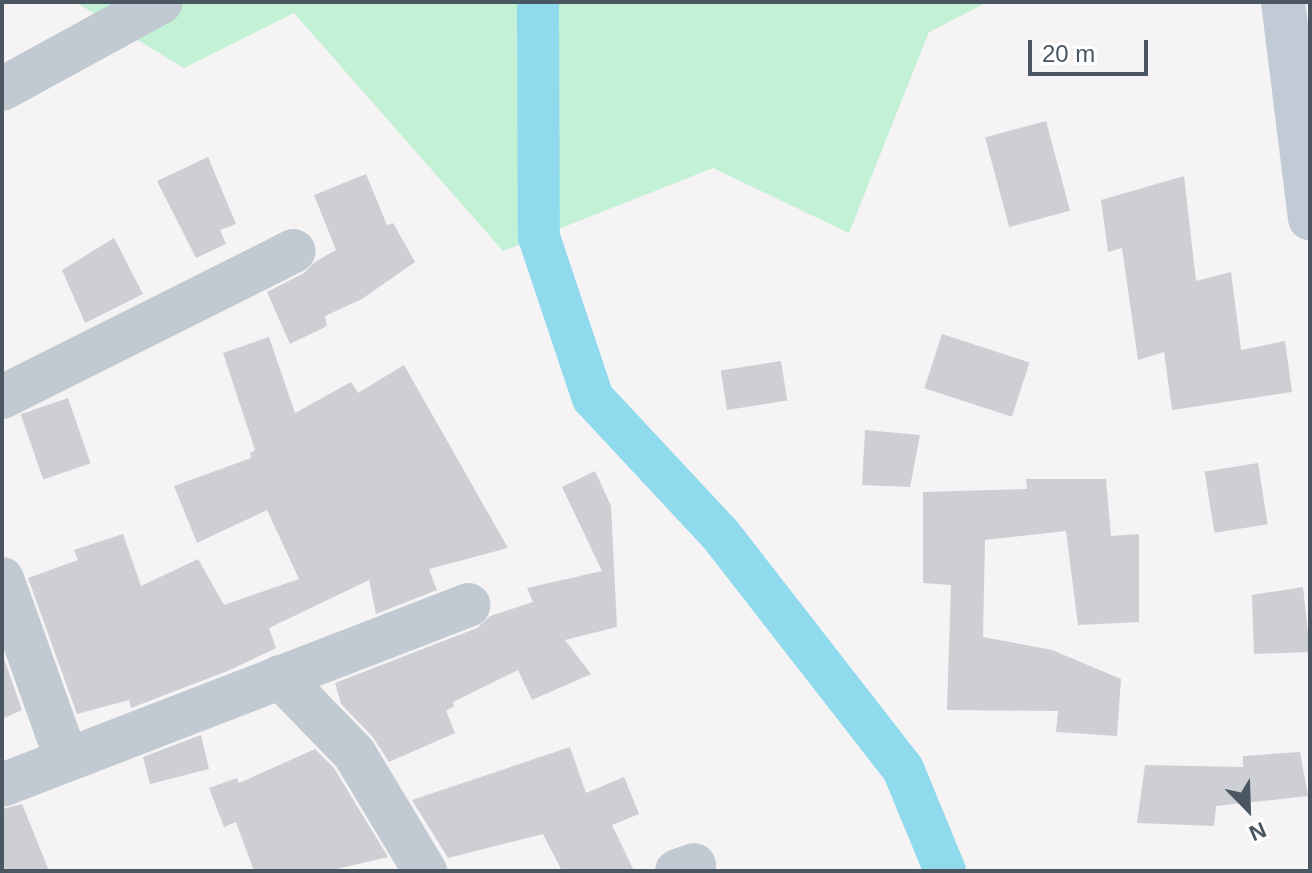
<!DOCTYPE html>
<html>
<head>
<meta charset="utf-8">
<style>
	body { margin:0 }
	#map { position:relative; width:1312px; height:873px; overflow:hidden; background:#f5f3f3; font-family:Helvetica,sans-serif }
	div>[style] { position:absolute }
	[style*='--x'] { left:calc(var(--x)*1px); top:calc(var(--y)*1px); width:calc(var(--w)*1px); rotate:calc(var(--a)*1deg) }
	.green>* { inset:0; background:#c3f1d5 }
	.canal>* { height:42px; margin:-21px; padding:0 21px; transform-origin:21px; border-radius:21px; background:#90daee }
	.building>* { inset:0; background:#cdcfd5; transform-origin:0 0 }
	.street>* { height:44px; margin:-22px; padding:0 22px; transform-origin:22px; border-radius:22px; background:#c1cad2 }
	.secondary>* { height:44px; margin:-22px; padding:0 22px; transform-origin:22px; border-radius:22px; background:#c1cbd6 }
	span { translate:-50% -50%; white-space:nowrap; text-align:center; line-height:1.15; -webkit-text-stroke:7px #fff; paint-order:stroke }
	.frame { position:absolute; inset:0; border:4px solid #4a5661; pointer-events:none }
	.north { position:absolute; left:1208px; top:769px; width:80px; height:80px; -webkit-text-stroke:6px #fff; paint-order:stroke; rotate:157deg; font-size:22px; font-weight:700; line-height:32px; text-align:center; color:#4a5661 }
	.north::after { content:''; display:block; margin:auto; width:28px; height:36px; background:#4a5661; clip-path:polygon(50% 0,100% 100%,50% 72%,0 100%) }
	.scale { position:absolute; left:1028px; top:40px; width:120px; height:36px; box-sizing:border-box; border:4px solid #4a5661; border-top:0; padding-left:10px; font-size:24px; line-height:28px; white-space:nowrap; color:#4a5661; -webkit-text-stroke:6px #fff; paint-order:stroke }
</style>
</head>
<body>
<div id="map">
	<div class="green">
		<i style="clip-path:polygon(75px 2px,988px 2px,929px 32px,849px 233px,713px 168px,503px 251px,294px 13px,184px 68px)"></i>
	</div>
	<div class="canal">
		<i style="--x:538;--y:2;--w:235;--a:89.8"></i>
		<i style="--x:539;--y:237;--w:170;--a:71.5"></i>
		<i style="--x:593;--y:398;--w:186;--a:47"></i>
		<i style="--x:720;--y:534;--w:298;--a:52.1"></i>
		<i style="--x:903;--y:769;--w:110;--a:67.6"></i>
	</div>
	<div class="building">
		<i style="left:1046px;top:121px;width:93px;height:63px;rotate:75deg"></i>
		<i style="clip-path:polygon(208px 157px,236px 224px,220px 230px,226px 244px,196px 258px,157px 181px)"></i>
		<i style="clip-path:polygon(366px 174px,387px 225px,393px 223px,415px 262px,362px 299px,325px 316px,327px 326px,290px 344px,267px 292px,304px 273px,315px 262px,336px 250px,314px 195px)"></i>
		<i style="clip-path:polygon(1184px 176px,1196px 281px,1231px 272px,1241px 350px,1285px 341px,1292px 392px,1172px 410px,1164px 352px,1138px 360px,1122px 248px,1108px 252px,1101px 200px)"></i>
		<i style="clip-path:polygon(114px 238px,143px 294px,85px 323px,62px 270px)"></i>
		<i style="left:942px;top:334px;width:92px;height:57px;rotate:18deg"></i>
		<i style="clip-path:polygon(269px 337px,295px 413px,351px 382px,358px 393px,404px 365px,508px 548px,429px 569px,437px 590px,376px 614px,369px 580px,269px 628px,276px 648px,230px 670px,131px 708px,129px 700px,77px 714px,28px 578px,78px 560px,74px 550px,123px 534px,141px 586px,198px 559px,224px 605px,299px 579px,267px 510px,197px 543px,174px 486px,251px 458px,250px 453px,255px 450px,223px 353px)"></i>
		<i style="left:781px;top:361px;width:40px;height:61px;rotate:81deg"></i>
		<i style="left:68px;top:398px;width:69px;height:50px;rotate:71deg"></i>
		<i style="clip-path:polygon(865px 430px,920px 435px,910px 487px,862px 485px)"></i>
		<i style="left:1258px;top:463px;width:62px;height:54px;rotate:81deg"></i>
		<i style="clip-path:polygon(595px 471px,611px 506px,617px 627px,565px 640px,591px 674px,532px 700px,518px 670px,453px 702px,454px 706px,446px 711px,455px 733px,389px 762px,372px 736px,341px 704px,335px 683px,477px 628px,490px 616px,533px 602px,527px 588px,602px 571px,562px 487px)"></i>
		<i style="clip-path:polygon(1026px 479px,1106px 479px,1111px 536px,1139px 534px,1139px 622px,1078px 625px,1066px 531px,985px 540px,983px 637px,1052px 650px,1121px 679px,1117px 736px,1056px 732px,1058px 711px,947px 710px,951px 585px,923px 583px,923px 492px,1027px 489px)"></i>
		<i style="clip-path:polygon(1303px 587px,1310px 652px,1254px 654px,1252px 595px)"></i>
		<i style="clip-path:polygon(2px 653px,22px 710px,2px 719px)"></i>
		<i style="clip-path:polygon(201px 735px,209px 769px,150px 784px,143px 757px)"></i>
		<i style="clip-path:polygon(570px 747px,586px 793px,624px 777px,639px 814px,612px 825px,634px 871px,562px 871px,543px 834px,448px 858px,412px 800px)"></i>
		<i style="clip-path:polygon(315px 749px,334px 768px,388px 857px,328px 871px,254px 871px,236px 822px,224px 827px,209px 788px,237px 778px,239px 783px)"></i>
		<i style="clip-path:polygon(1300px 752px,1308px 796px,1216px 806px,1214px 826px,1137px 823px,1145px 765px,1243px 767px,1243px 756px)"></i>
		<i style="clip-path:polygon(22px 804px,49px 871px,2px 871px,2px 809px)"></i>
	</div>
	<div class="street">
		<i style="--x:2;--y:89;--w:181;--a:-28.7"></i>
		<i style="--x:2;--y:397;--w:326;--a:-26.6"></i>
		<i style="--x:2;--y:579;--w:190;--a:70.3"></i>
		<i style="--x:280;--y:677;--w:106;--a:45.8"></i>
		<i style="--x:354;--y:753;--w:138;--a:59"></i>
		<i style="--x:2;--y:785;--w:500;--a:-21.1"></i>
		<i style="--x:677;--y:871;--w:18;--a:-19"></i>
	</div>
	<div class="secondary">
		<i style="--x:1283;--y:2;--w:218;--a:82.9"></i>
	</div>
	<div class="frame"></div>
	<div class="north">N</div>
	<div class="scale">20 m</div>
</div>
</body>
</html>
